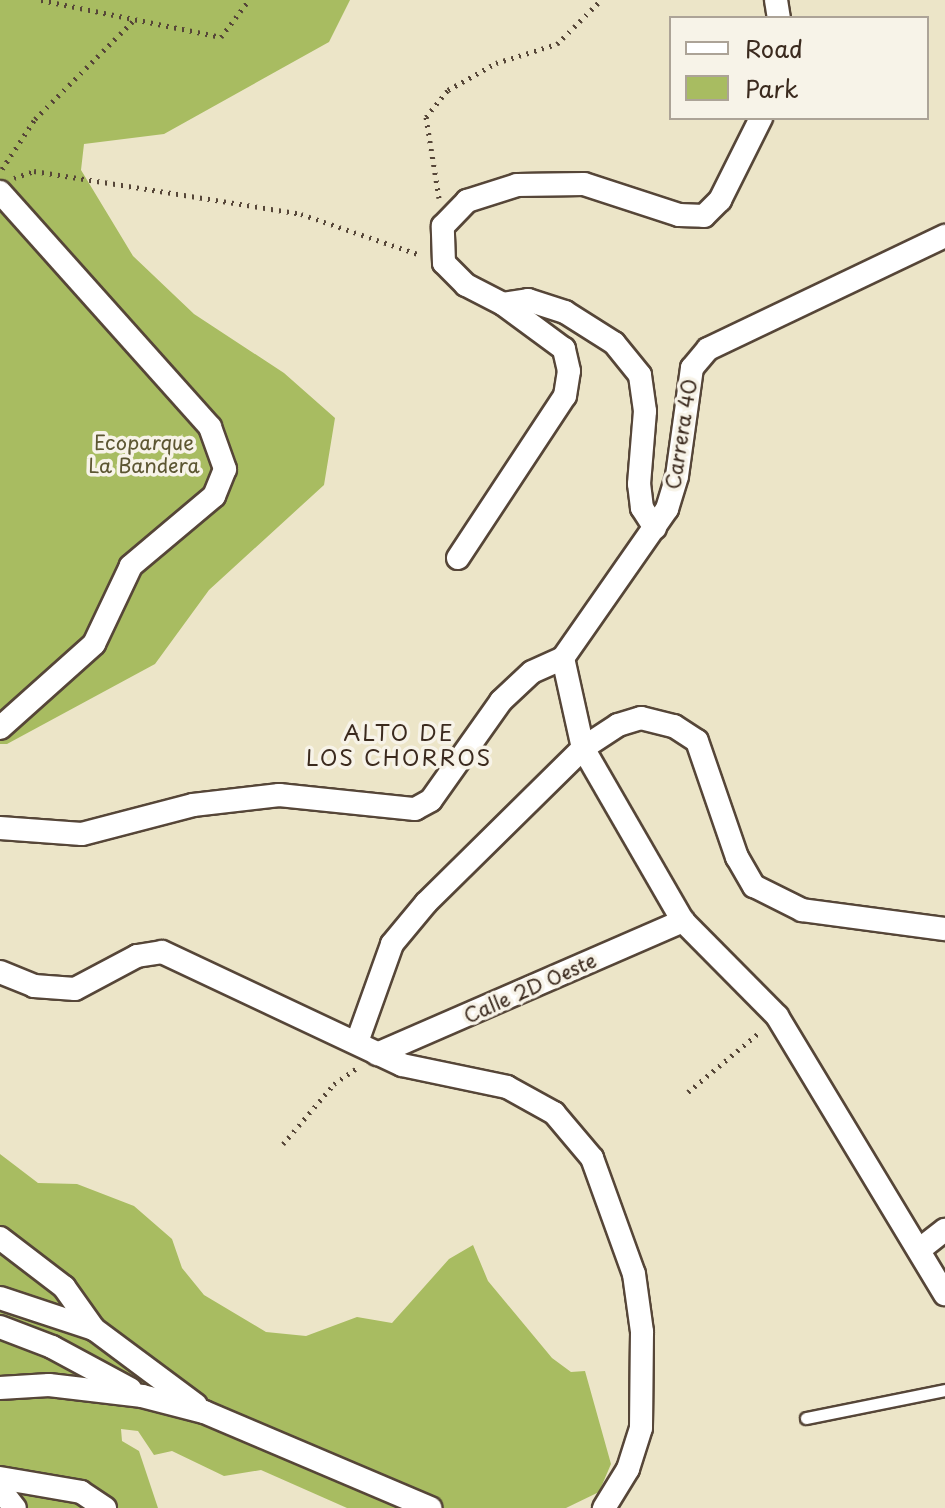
<!DOCTYPE html>
<html>
<head>
<meta charset="utf-8">
<style>
	body { margin:0 }
	#map { position:relative; width:945px; height:1508px; overflow:hidden; background:#ece5c8; font-family:"Playpen Sans",sans-serif }
	div>[style] { position:absolute }
	[style*='--x'] { left:calc(var(--x)*1px); top:calc(var(--y)*1px); width:calc(var(--w)*1px); rotate:calc(var(--a)*1deg) }
	.green>* { inset:0; background:#a8bc61 }
	.path>* { height:5px; margin-top:-2.5px; transform-origin:0; background:repeating-linear-gradient(90deg,#564638 0 2px,transparent 0 8px) }
	.roads { filter:drop-shadow(2px 0 #564638) drop-shadow(-2px 0 #564638) drop-shadow(0 2px #564638) drop-shadow(0 -2px #564638) }
	.service>* { height:11px; margin:-5.5px; padding:0 5.5px; transform-origin:5.5px; border-radius:5.5px; background:#fff }
	.minor>* { height:22px; margin:-11px; padding:0 11px; transform-origin:11px; border-radius:11px; background:#fff }
	span { translate:-50% -50%; white-space:nowrap; text-align:center; line-height:1.15; -webkit-text-stroke:7px #f7f3e8; paint-order:stroke }
	.street-label { font-size:20px; color:#3b2a1e }
	.park-label { font-size:20px; color:#5c5632 }
	.neighbourhood-label { font-size:22px; color:#3b2a1e; letter-spacing:2px }
	.legend { position:absolute; left:669px; top:16px; width:260px; height:104px; box-sizing:border-box; background:#f7f3e8; border:2px solid #aca397; margin:0; padding:10px 14px; list-style:none; font-size:24px; color:#3b2a1e }
	.legend li { display:flex; align-items:center; gap:16px; height:40px }
	.legend b { width:40px; border:2px solid #aca397 }
</style>
</head>
<body>
<div id="map">
	<div class="green">
		<i style="clip-path:polygon(0 0,350px 0,329px 42px,164px 134px,84px 144px,81px 170px,133px 256px,194px 314px,284px 373px,335px 418px,324px 485px,209px 590px,155px 664px,7px 744px,0 744px)"></i>
		<i style="clip-path:polygon(0 1154px,38px 1183px,77px 1184px,134px 1206px,172px 1239px,182px 1268px,204px 1295px,266px 1332px,306px 1336px,357px 1317px,392px 1323px,449px 1259px,473px 1245px,488px 1281px,552px 1358px,571px 1372px,585px 1371px,611px 1464px,599px 1492px,566px 1508px,347px 1508px,261px 1470px,224px 1476px,172px 1451px,154px 1455px,138px 1431px,121px 1429px,122px 1441px,139px 1451px,158px 1508px,0 1508px)"></i>
	</div>
	<div class="path">
		<i style="--x:41;--y:0;--w:184;--a:11.6"></i>
		<i style="--x:221;--y:37;--w:46;--a:-52.9"></i>
		<i style="--x:2;--y:169;--w:60;--a:-56.6"></i>
		<i style="--x:35;--y:119;--w:139;--a:-45"></i>
		<i style="--x:14;--y:178;--w:21;--a:-19"></i>
		<i style="--x:34;--y:171;--w:270;--a:9.1"></i>
		<i style="--x:301;--y:214;--w:127;--a:18.9"></i>
		<i style="--x:439;--y:198;--w:82;--a:-99.1"></i>
		<i style="--x:426;--y:117;--w:35;--a:-51"></i>
		<i style="--x:448;--y:90;--w:55;--a:-29.4"></i>
		<i style="--x:496;--y:63;--w:64;--a:-17.3"></i>
		<i style="--x:557;--y:44;--w:62;--a:-45"></i>
		<i style="--x:688;--y:1092;--w:95;--a:-39.9"></i>
		<i style="--x:283;--y:1144;--w:79;--a:-49.6"></i>
		<i style="--x:334;--y:1084;--w:28;--a:-35"></i>
	</div>
	<div class="roads">
		<div class="service">
			<i style="--x:806;--y:1418;--w:142;--a:-11.4"></i>
		</div>
		<div class="minor">
			<i style="--x:776;--y:0;--w:18;--a:81"></i>
			<i style="--x:0;--y:192;--w:315;--a:48.2"></i>
			<i style="--x:210;--y:427;--w:45;--a:70.3"></i>
			<i style="--x:225;--y:469;--w:29;--a:112"></i>
			<i style="--x:214;--y:496;--w:109;--a:139.9"></i>
			<i style="--x:131;--y:566;--w:86;--a:115.4"></i>
			<i style="--x:94;--y:644;--w:126;--a:138.2"></i>
			<i style="--x:655;--y:528;--w:24;--a:-123"></i>
			<i style="--x:642;--y:508;--w:24;--a:-97"></i>
			<i style="--x:639;--y:484;--w:73;--a:-85.3"></i>
			<i style="--x:645;--y:411;--w:36;--a:-98"></i>
			<i style="--x:640;--y:375;--w:41;--a:-129.1"></i>
			<i style="--x:614;--y:343;--w:58;--a:-147.7"></i>
			<i style="--x:565;--y:312;--w:39;--a:-162"></i>
			<i style="--x:528;--y:300;--w:25;--a:171"></i>
			<i style="--x:503;--y:304;--w:42;--a:-152.8"></i>
			<i style="--x:466;--y:285;--w:31;--a:-135"></i>
			<i style="--x:444;--y:263;--w:37;--a:-92"></i>
			<i style="--x:443;--y:226;--w:35;--a:-46"></i>
			<i style="--x:467;--y:201;--w:52;--a:-17.7"></i>
			<i style="--x:517;--y:185;--w:67;--a:-0.9"></i>
			<i style="--x:584;--y:184;--w:100;--a:18.1"></i>
			<i style="--x:679;--y:215;--w:25;--a:2"></i>
			<i style="--x:704;--y:216;--w:23;--a:-45"></i>
			<i style="--x:720;--y:200;--w:92;--a:-63.4"></i>
			<i style="--x:458;--y:558;--w:194;--a:-56.6"></i>
			<i style="--x:565;--y:396;--w:25;--a:-81"></i>
			<i style="--x:569;--y:371;--w:23;--a:-103"></i>
			<i style="--x:564;--y:349;--w:76;--a:-143.6"></i>
			<i style="--x:563;--y:658;--w:92;--a:77.5"></i>
			<i style="--x:583;--y:748;--w:200;--a:60"></i>
			<i style="--x:683;--y:921;--w:134;--a:45.3"></i>
			<i style="--x:777;--y:1016;--w:325;--a:58.9"></i>
			<i style="--x:563;--y:658;--w:182;--a:-55.1"></i>
			<i style="--x:667;--y:509;--w:34;--a:-73"></i>
			<i style="--x:677;--y:476;--w:109;--a:-82.1"></i>
			<i style="--x:692;--y:368;--w:25;--a:-50"></i>
			<i style="--x:708;--y:349;--w:263;--a:-25.5"></i>
			<i style="--x:0;--y:828;--w:82;--a:4.2"></i>
			<i style="--x:82;--y:834;--w:115;--a:-14.6"></i>
			<i style="--x:193;--y:805;--w:87;--a:-6.6"></i>
			<i style="--x:279;--y:795;--w:137;--a:5.9"></i>
			<i style="--x:415;--y:809;--w:18;--a:-29"></i>
			<i style="--x:431;--y:800;--w:121;--a:-54.7"></i>
			<i style="--x:501;--y:701;--w:42;--a:-43.1"></i>
			<i style="--x:532;--y:672;--w:34;--a:-24"></i>
			<i style="--x:0;--y:972;--w:37;--a:22"></i>
			<i style="--x:34;--y:986;--w:41;--a:4.2"></i>
			<i style="--x:75;--y:989;--w:70;--a:-28"></i>
			<i style="--x:137;--y:956;--w:25;--a:-9"></i>
			<i style="--x:162;--y:952;--w:265;--a:25.2"></i>
			<i style="--x:402;--y:1065;--w:107;--a:11.8"></i>
			<i style="--x:507;--y:1087;--w:54;--a:29"></i>
			<i style="--x:554;--y:1113;--w:59;--a:49.8"></i>
			<i style="--x:592;--y:1158;--w:123;--a:70.1"></i>
			<i style="--x:634;--y:1274;--w:59;--a:82.1"></i>
			<i style="--x:642;--y:1332;--w:96;--a:90.6"></i>
			<i style="--x:641;--y:1428;--w:43;--a:107.6"></i>
			<i style="--x:628;--y:1469;--w:46;--a:121.6"></i>
			<i style="--x:357;--y:1042;--w:104;--a:-70.3"></i>
			<i style="--x:392;--y:944;--w:53;--a:-50.3"></i>
			<i style="--x:426;--y:903;--w:221;--a:-44.6"></i>
			<i style="--x:583;--y:748;--w:42;--a:-33.3"></i>
			<i style="--x:618;--y:725;--w:24;--a:-17"></i>
			<i style="--x:641;--y:718;--w:34;--a:14"></i>
			<i style="--x:674;--y:726;--w:27;--a:33"></i>
			<i style="--x:697;--y:741;--w:123;--a:71"></i>
			<i style="--x:737;--y:857;--w:34;--a:60"></i>
			<i style="--x:754;--y:886;--w:54;--a:26.6"></i>
			<i style="--x:802;--y:910;--w:144;--a:7.6"></i>
			<i style="--x:377;--y:1054;--w:334;--a:-23.5"></i>
			<i style="--x:0;--y:1238;--w:81;--a:37.4"></i>
			<i style="--x:64;--y:1287;--w:52;--a:54.5"></i>
			<i style="--x:919;--y:1250;--w:33;--a:-38"></i>
			<i style="--x:0;--y:1298;--w:99;--a:18.3"></i>
			<i style="--x:94;--y:1329;--w:127;--a:36.7"></i>
			<i style="--x:0;--y:1327;--w:56;--a:21"></i>
			<i style="--x:52;--y:1347;--w:89;--a:28.3"></i>
			<i style="--x:0;--y:1388;--w:49;--a:-3.5"></i>
			<i style="--x:49;--y:1385;--w:94;--a:6.7"></i>
			<i style="--x:142;--y:1396;--w:64;--a:14.5"></i>
			<i style="--x:204;--y:1412;--w:246;--a:23"></i>
			<i style="--x:0;--y:1478;--w:82;--a:9.8"></i>
			<i style="--x:81;--y:1492;--w:29;--a:34"></i>
			<i style="--x:0;--y:1489;--w:24;--a:52"></i>
		</div>
	</div>
	<div class="street-label">
		<span style="left:681px;top:434px;rotate:-81deg">Carrera 4O</span>
		<span style="left:530px;top:988px;rotate:-24deg">Calle 2D Oeste</span>
	</div>
	<div class="park-label">
		<span style="left:144px;top:454px">Ecoparque<br>La Bandera</span>
	</div>
	<div class="neighbourhood-label">
		<span style="left:399px;top:744px">ALTO DE<br>LOS CHORROS</span>
	</div>
	<ul class="legend">
	<li><b style="height:10px;background:#fff"></b>Road</li>
	<li><b style="height:22px;background:#a8bc61"></b>Park</li>
	</ul>
</div>
</body>
</html>
